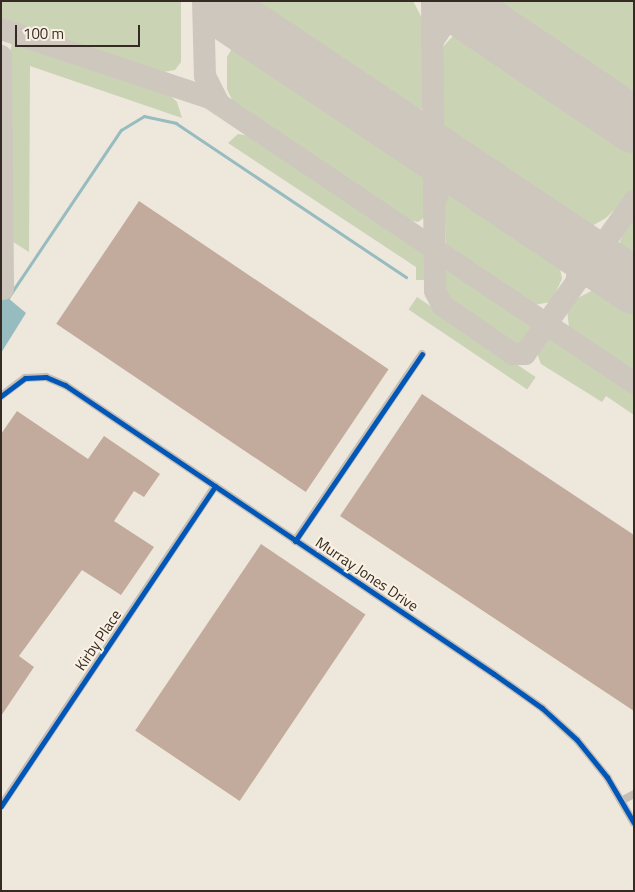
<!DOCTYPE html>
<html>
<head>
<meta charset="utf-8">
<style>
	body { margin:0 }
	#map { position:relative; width:635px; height:892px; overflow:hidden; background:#ede7dc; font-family:"Titillium Web",sans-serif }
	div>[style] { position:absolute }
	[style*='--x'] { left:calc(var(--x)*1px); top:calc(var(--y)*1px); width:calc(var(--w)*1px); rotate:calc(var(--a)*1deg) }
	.green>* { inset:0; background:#cbd3b5; transform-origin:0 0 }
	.water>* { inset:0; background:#97bcbf }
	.stream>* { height:2.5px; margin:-1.25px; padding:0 1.25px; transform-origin:1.25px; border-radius:1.25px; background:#97bcbf }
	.taxiway>* { height:22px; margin:-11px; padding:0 11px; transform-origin:11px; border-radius:11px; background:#cdc7be }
	.runway>* { height:56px; margin:-28px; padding:0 28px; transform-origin:28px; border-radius:28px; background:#cdc7be }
	.building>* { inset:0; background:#c2ab9c; transform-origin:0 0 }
	.street>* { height:8px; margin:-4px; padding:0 4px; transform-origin:4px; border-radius:4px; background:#c5beb6 }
	.cycleway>* { height:5px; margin:-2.5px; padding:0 2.5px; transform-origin:2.5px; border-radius:2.5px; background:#0057b8 }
	span { translate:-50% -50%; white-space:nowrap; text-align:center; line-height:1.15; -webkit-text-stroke:4px #faf1e2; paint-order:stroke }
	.street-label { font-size:15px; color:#352b24 }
	.frame { position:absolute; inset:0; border:2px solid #352b24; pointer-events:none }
	.scale { position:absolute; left:15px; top:25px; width:125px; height:22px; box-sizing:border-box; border:2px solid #352b24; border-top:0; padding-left:6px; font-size:15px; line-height:18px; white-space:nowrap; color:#352b24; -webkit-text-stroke:4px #faf1e2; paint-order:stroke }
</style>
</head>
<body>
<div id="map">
	<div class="green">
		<i style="clip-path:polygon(1px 1px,181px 1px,181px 62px,175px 70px,163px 72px,1px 20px)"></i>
		<i style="clip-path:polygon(238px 1px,413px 1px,425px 24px,423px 108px,414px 115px,403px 113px)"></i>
		<i style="clip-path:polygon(485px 1px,634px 1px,634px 101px)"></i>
		<i style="clip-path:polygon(452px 37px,470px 38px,634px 148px,634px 190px,606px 218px,590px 227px,567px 223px,450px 143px,443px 127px,441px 49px)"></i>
		<i style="clip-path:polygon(12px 43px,164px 90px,177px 102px,182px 118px,30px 66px,29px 252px,7px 238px,6px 70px)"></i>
		<i style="clip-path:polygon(234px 45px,248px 45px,417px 159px,426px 176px,425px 217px,418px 222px,408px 220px,233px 102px,227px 89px,227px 57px)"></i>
		<i style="clip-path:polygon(238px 134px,250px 136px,427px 254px,427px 280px,416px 280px,416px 267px,228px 143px)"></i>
		<i style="clip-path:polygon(464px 191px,558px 257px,562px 279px,551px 302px,534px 305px,446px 244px,444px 200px,451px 192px)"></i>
		<i style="clip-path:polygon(634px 211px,634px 268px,625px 258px,620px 241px)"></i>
		<i style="clip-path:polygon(442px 266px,535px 326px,526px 344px,513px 345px,449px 303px,443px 294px)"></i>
		<i style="clip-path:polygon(597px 288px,611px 290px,634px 304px,634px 372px,569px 327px,567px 310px,572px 301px)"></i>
		<i style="left:417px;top:297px;width:143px;height:15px;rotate:34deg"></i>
		<i style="clip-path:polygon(549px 336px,634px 393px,634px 415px,606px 396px,602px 402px,541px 364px,537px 353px)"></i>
	</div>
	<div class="water">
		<i style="clip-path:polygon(8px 298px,26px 313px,1px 353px,1px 299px)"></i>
	</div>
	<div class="stream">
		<i style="--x:8;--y:298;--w:202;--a:-56.1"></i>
		<i style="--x:121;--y:130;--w:27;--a:-31"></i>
		<i style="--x:144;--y:116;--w:33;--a:12"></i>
		<i style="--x:176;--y:123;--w:277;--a:33.8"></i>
	</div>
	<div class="taxiway">
		<i style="--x:203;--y:1;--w:75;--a:88.5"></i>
		<i style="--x:205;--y:76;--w:31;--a:63"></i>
		<i style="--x:210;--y:1;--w:22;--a:36"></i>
		<i style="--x:432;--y:1;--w:290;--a:89.4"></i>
		<i style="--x:435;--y:291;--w:17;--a:62"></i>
		<i style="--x:443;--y:306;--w:85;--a:34.4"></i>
		<i style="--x:513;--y:354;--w:12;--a:0"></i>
		<i style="--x:525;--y:354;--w:188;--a:-54.5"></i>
		<i style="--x:1;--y:29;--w:220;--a:18.3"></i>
		<i style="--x:210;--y:98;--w:511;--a:33.91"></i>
		<i style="--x:432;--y:42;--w:23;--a:-56"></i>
		<i style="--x:445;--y:23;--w:24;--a:-12"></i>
		<i style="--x:468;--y:18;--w:87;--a:31.3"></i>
		<i style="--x:1;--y:56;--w:233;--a:89.5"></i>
		<i style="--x:614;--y:112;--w:24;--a:33"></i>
		<i style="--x:435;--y:200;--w:20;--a:-66"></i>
		<i style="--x:443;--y:182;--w:18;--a:-19"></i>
		<i style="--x:460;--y:176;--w:52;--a:27.6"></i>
		<i style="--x:538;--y:222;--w:46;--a:37.1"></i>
		<i style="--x:575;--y:250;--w:16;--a:68"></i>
		<i style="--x:581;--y:265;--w:14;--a:107"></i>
		<i style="--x:577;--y:278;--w:25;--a:-23"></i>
		<i style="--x:600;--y:268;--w:39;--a:29"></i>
	</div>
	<div class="runway">
		<i style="--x:450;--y:1;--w:222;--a:34"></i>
		<i style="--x:228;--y:14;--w:489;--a:33.8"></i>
	</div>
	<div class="building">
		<i style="left:139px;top:201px;width:301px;height:148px;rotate:34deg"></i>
		<i style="clip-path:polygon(422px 394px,634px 535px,634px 711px,340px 516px)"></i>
		<i style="clip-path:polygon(17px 411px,88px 459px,104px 436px,160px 474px,144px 497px,134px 491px,114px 521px,154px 547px,121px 595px,82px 570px,19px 656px,34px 667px,1px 716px,1px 434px)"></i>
		<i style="left:261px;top:544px;width:126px;height:225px;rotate:34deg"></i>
	</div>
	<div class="street">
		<i style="--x:1;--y:396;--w:30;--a:-37"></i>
		<i style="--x:25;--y:378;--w:21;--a:-3"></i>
		<i style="--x:46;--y:377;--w:21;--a:23"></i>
		<i style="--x:65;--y:385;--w:517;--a:33.97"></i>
		<i style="--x:494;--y:674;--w:59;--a:35.3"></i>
		<i style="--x:542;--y:708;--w:47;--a:42.4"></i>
		<i style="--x:577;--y:740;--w:48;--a:51"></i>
		<i style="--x:607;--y:777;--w:53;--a:59.6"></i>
		<i style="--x:295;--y:541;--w:226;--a:-55.8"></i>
		<i style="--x:621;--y:801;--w:15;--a:-28"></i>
		<i style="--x:1;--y:806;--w:385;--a:-56.2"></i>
	</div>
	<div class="cycleway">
		<i style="--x:1;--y:396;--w:30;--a:-37"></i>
		<i style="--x:25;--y:378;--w:21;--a:-3"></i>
		<i style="--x:46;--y:377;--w:21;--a:23"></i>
		<i style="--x:65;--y:385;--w:517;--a:33.97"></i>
		<i style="--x:494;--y:674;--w:59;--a:35.3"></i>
		<i style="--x:542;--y:708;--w:47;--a:42.4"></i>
		<i style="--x:577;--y:740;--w:48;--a:51"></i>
		<i style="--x:607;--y:777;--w:53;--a:59.6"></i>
		<i style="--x:295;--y:541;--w:226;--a:-55.8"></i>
		<i style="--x:1;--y:806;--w:385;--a:-56.2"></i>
	</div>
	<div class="street-label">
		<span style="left:367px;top:574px;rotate:34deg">Murray Jones Drive</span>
		<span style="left:98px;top:640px;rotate:-56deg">Kirby Place</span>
	</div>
	<div class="frame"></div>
	<div class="scale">100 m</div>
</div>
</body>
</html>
